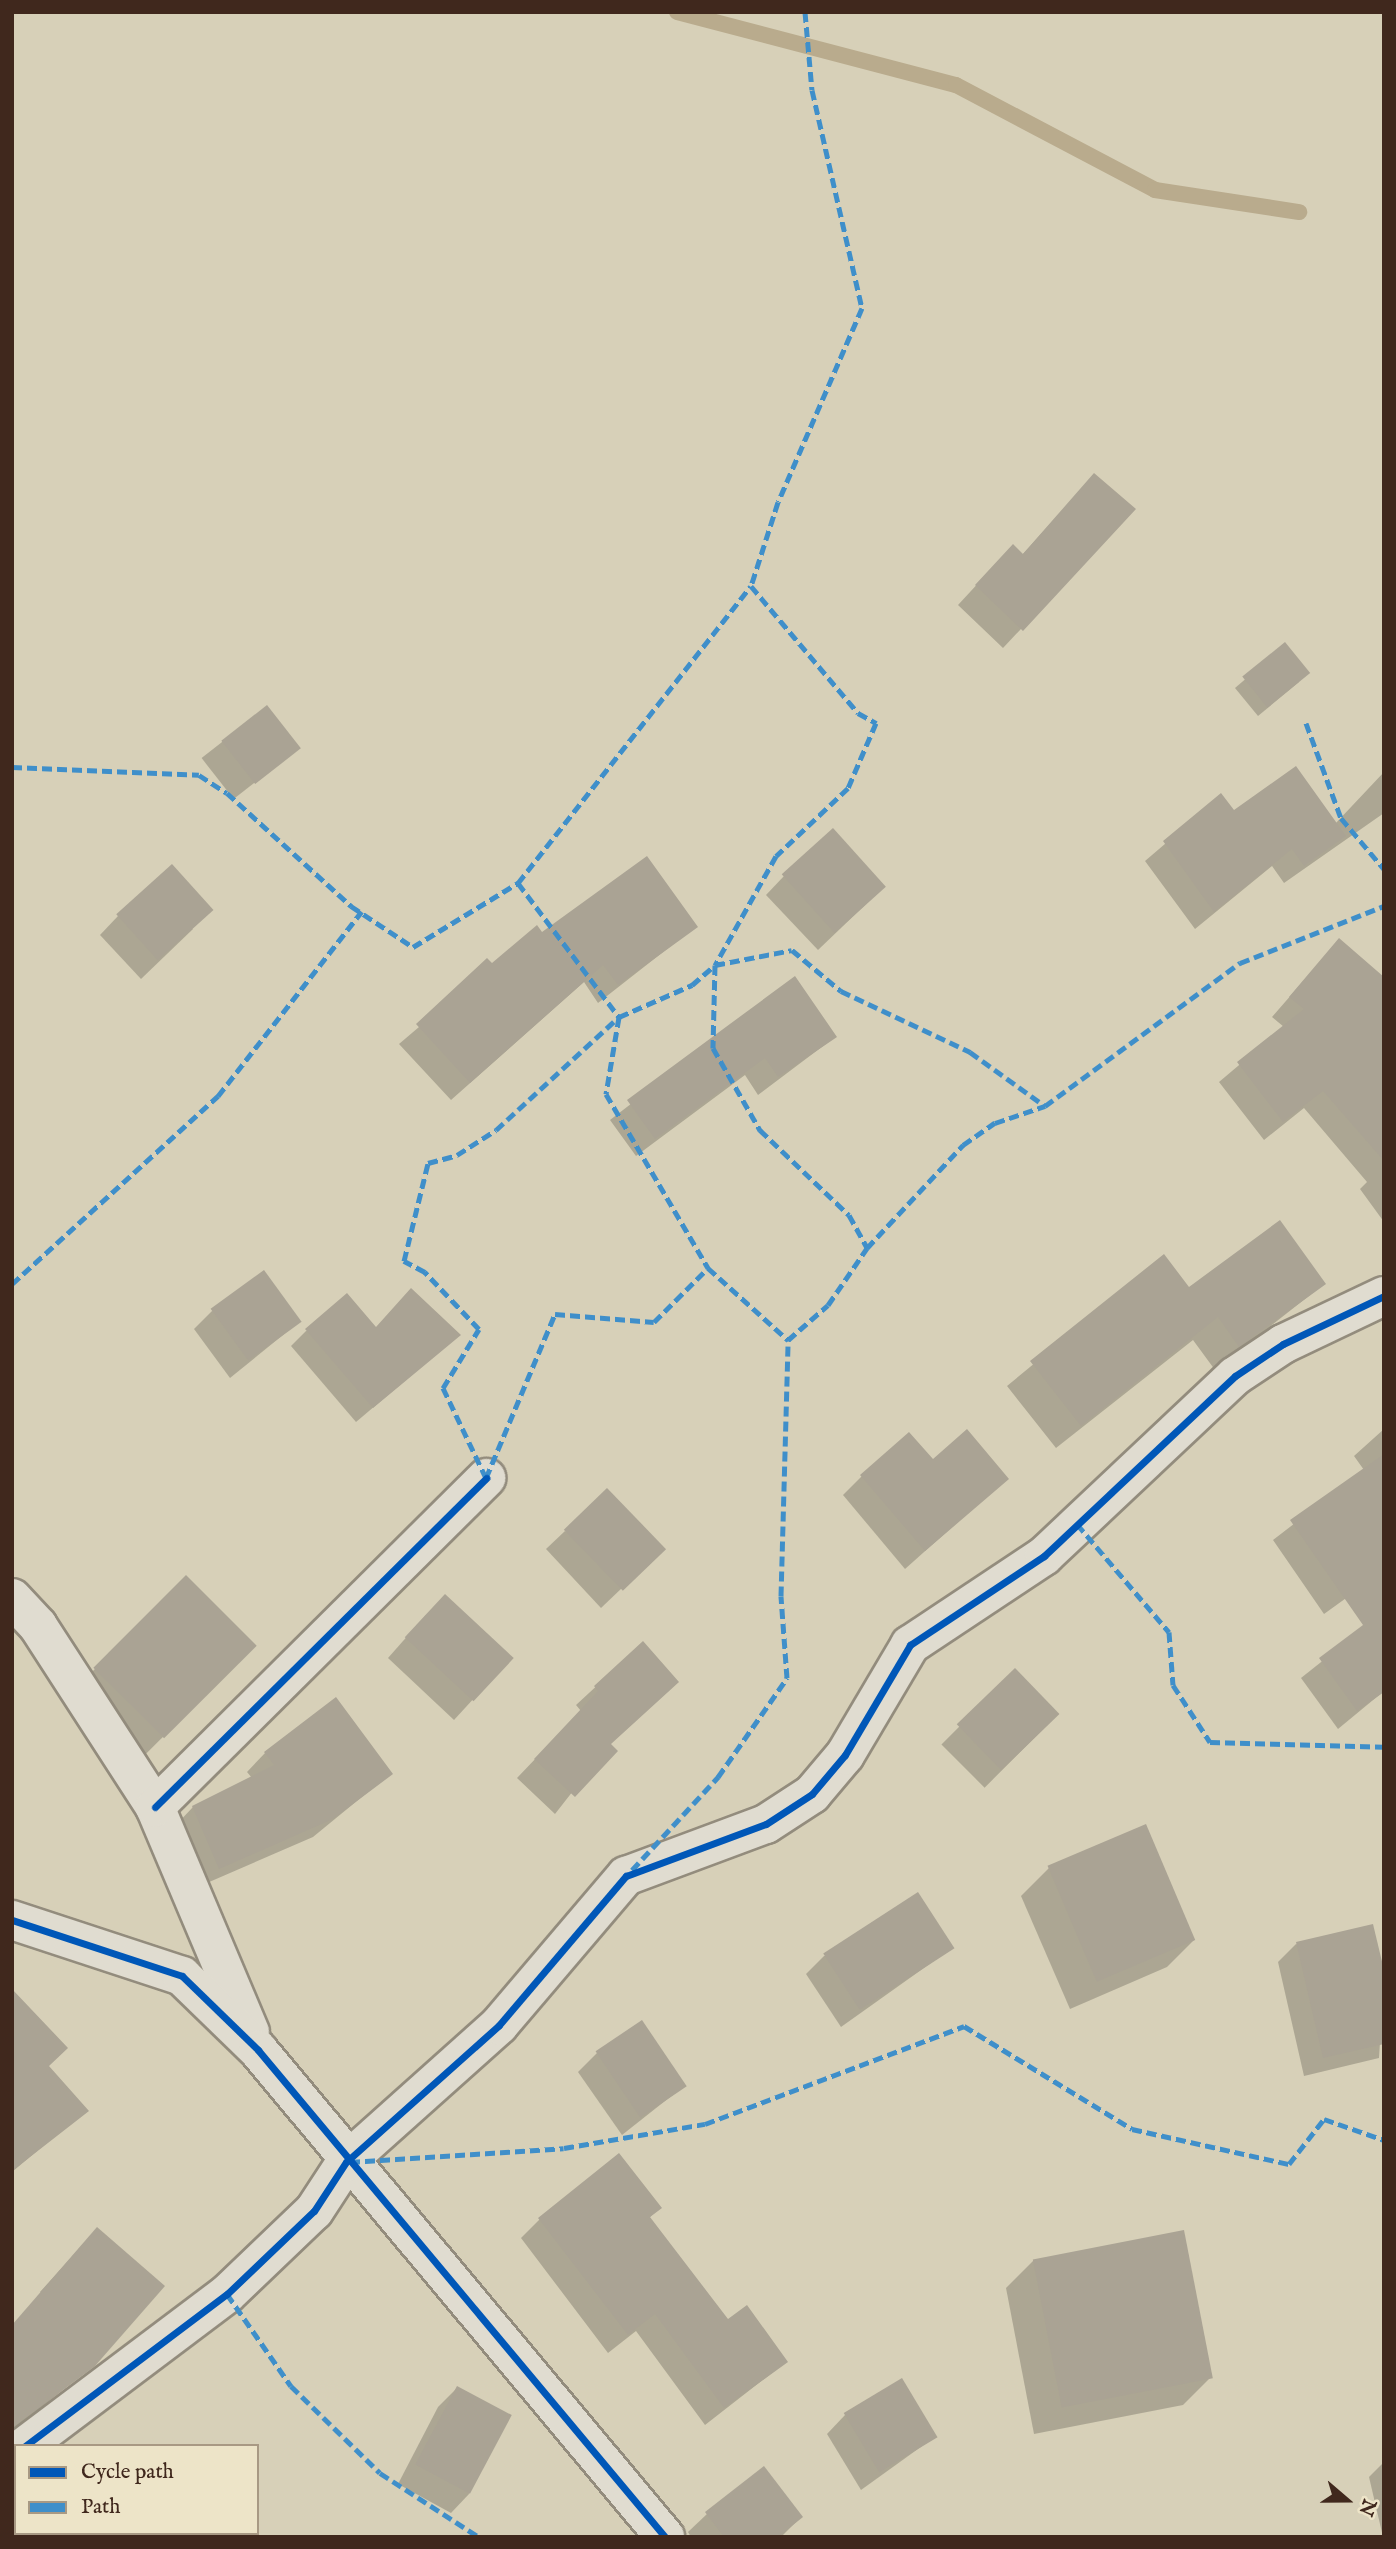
<!DOCTYPE html>
<html>
<head>
<meta charset="utf-8">
<style>
	body { margin:0 }
	#map { position:relative; width:1396px; height:2549px; overflow:hidden; background:#d7d0b8; font-family:"IM FELL English",serif }
	div>[style] { position:absolute }
	[style*='--x'] { left:calc(var(--x)*1px); top:calc(var(--y)*1px); width:calc(var(--w)*1px); rotate:calc(var(--a)*1deg) }
	.shadow>* { inset:0; background:#0003; transform-origin:0 0 }
	.stream>* { height:16px; margin:-8px; padding:0 8px; transform-origin:8px; border-radius:8px; background:#b9ab8d }
	.building>* { inset:0; background:#aaa394; transform-origin:0 0 }
	.roads { filter:drop-shadow(2px 0 #938c7d) drop-shadow(-2px 0 #938c7d) drop-shadow(0 2px #938c7d) drop-shadow(0 -2px #938c7d) }
	.minor>* { height:38px; margin:-19px; padding:0 19px; transform-origin:19px; border-radius:19px; background:#e0dcd0 }
	.quiet>* { height:5px; margin-top:-2.5px; transform-origin:0; background:repeating-linear-gradient(90deg,#3f8fca 0 10px,transparent 0 15px) }
	.cycleway>* { height:7px; margin:-3.5px; padding:0 3.5px; transform-origin:3.5px; border-radius:3.5px; background:#0057b8 }
	span { translate:-50% -50%; white-space:nowrap; text-align:center; line-height:1.15; -webkit-text-stroke:7px #ede4c8; paint-order:stroke }
	.frame { position:absolute; inset:0; border:14px solid #40281d; pointer-events:none }
	.legend { position:absolute; left:14px; top:2444px; width:245px; height:91px; box-sizing:border-box; background:#ede4c8; border:2px solid #a89984; margin:0; padding:9px 12px; list-style:none; font-size:21px; color:#40281d }
	.legend li { display:flex; align-items:center; gap:14px; height:35px }
	.legend b { width:35px; border:2px solid #a89984 }
	.north { position:absolute; left:1312px; top:2465px; width:70px; height:70px; -webkit-text-stroke:5px #ede4c8; paint-order:stroke; rotate:110deg; font-size:19px; font-weight:700; line-height:28px; text-align:center; color:#40281d }
	.north::after { content:''; display:block; margin:auto; width:24px; height:32px; background:#40281d; clip-path:polygon(50% 0,100% 100%,50% 72%,0 100%) }
</style>
</head>
<body>
<div id="map">
	<div class="shadow">
		<i style="clip-path:polygon(1094px 475px,1134px 509px,1003px 648px,958px 605px,995px 565px,1022px 555px)"></i>
		<i style="clip-path:polygon(1285px 645px,1299px 682px,1258px 716px,1235px 688px)"></i>
		<i style="left:267px;top:707px;width:52px;height:83px;rotate:52deg"></i>
		<i style="clip-path:polygon(1384px 772px,1384px 813px,1284px 883px,1272px 866px,1195px 929px,1145px 861px,1221px 796px,1234px 812px,1335px 824px)"></i>
		<i style="clip-path:polygon(784px 876px,865px 905px,818px 950px,766px 895px)"></i>
		<i style="clip-path:polygon(118px 916px,193px 929px,141px 979px,100px 935px)"></i>
		<i style="clip-path:polygon(695px 927px,598px 1003px,584px 982px,451px 1100px,399px 1044px,492px 965px,542px 934px)"></i>
		<i style="clip-path:polygon(1339px 940px,1384px 1041px,1384px 1222px,1360px 1189px,1367px 1182px,1304px 1108px,1264px 1140px,1219px 1082px,1284px 1027px,1272px 1017px)"></i>
		<i style="clip-path:polygon(795px 978px,835px 1037px,758px 1095px,745px 1075px,636px 1156px,610px 1120px)"></i>
		<i style="clip-path:polygon(1164px 1257px,1189px 1289px,1324px 1284px,1215px 1370px,1193px 1340px,1056px 1448px,1007px 1386px)"></i>
		<i style="clip-path:polygon(212px 1311px,299px 1322px,230px 1378px,194px 1329px)"></i>
		<i style="clip-path:polygon(306px 1331px,459px 1335px,356px 1422px,291px 1346px)"></i>
		<i style="clip-path:polygon(1384px 1429px,1384px 1542px,1367px 1583px,1324px 1614px,1273px 1540px,1364px 1470px,1354px 1456px)"></i>
		<i style="clip-path:polygon(862px 1476px,1006px 1479px,905px 1569px,843px 1495px)"></i>
		<i style="clip-path:polygon(565px 1531px,644px 1567px,601px 1608px,546px 1549px)"></i>
		<i style="left:186px;top:1578px;width:96px;height:168px;rotate:45deg"></i>
		<i style="clip-path:polygon(1384px 1612px,1384px 1691px,1338px 1729px,1301px 1678px)"></i>
		<i style="clip-path:polygon(426px 1615px,511px 1658px,454px 1720px,388px 1658px)"></i>
		<i style="clip-path:polygon(642px 1644px,609px 1745px,555px 1814px,517px 1778px,581px 1711px,576px 1705px)"></i>
		<i style="left:1015px;top:1671px;width:61px;height:104px;rotate:45deg"></i>
		<i style="clip-path:polygon(265px 1753px,391px 1773px,313px 1837px,200px 1886px,175px 1826px,193px 1807px,252px 1778px,247px 1772px)"></i>
		<i style="clip-path:polygon(1049px 1868px,1194px 1940px,1167px 1967px,1070px 2009px,1021px 1896px)"></i>
		<i style="clip-path:polygon(1296px 1944px,1384px 1978px,1379px 2058px,1304px 2076px,1278px 1962px)"></i>
		<i style="clip-path:polygon(952px 1948px,841px 2027px,806px 1974px,824px 1956px)"></i>
		<i style="clip-path:polygon(12px 1991px,47px 2067px,86px 2110px,12px 2172px)"></i>
		<i style="clip-path:polygon(597px 2053px,684px 2086px,622px 2135px,578px 2072px)"></i>
		<i style="clip-path:polygon(659px 2208px,649px 2218px,727px 2321px,786px 2362px,705px 2425px,636px 2331px,608px 2353px,521px 2238px,540px 2219px)"></i>
		<i style="clip-path:polygon(97px 2229px,93px 2365px,12px 2431px,12px 2335px,50px 2300px,40px 2292px)"></i>
		<i style="clip-path:polygon(1034px 2260px,1210px 2378px,1183px 2405px,1034px 2434px,1006px 2288px)"></i>
		<i style="clip-path:polygon(457px 2388px,469px 2494px,451px 2513px,398px 2484px,438px 2407px)"></i>
		<i style="clip-path:polygon(845px 2415px,936px 2436px,861px 2490px,827px 2434px)"></i>
		<i style="clip-path:polygon(1384px 2462px,1384px 2537px,1383px 2537px,1369px 2477px)"></i>
		<i style="clip-path:polygon(707px 2514px,801px 2517px,781px 2537px,691px 2537px,688px 2532px)"></i>
		<i style="left:44px;top:2533px;width:80px;height:6px"></i>
	</div>
	<div class="stream">
		<i style="--x:677;--y:12;--w:288;--a:14.7"></i>
		<i style="--x:956;--y:85;--w:225;--a:27.8"></i>
		<i style="--x:1155;--y:190;--w:146;--a:8.7"></i>
	</div>
	<div class="building">
		<i style="clip-path:polygon(1094px 473px,1136px 509px,1023px 631px,975px 585px,1013px 544px,1023px 554px)"></i>
		<i style="left:1285px;top:642px;width:40px;height:55px;rotate:51deg"></i>
		<i style="left:267px;top:705px;width:55px;height:58px;rotate:52deg"></i>
		<i style="clip-path:polygon(1296px 766px,1346px 836px,1304px 866px,1292px 849px,1214px 912px,1163px 841px,1221px 793px,1234px 810px)"></i>
		<i style="left:833px;top:828px;width:79px;height:69px;rotate:48deg"></i>
		<i style="clip-path:polygon(647px 856px,698px 927px,618px 985px,603px 965px,470px 1083px,416px 1024px,487px 958px,492px 963px,537px 925px,542px 932px)"></i>
		<i style="left:172px;top:864px;width:62px;height:75px;rotate:48deg"></i>
		<i style="clip-path:polygon(1339px 938px,1384px 977px,1384px 1161px,1323px 1091px,1283px 1122px,1237px 1062px,1304px 1009px,1289px 997px)"></i>
		<i style="clip-path:polygon(795px 976px,837px 1037px,778px 1077px,765px 1058px,655px 1139px,627px 1100px)"></i>
		<i style="clip-path:polygon(1280px 1220px,1326px 1284px,1239px 1347px,1218px 1317px,1081px 1426px,1030px 1361px,1164px 1254px,1189px 1287px)"></i>
		<i style="left:264px;top:1270px;width:64px;height:66px;rotate:54deg"></i>
		<i style="clip-path:polygon(411px 1288px,461px 1335px,373px 1408px,305px 1329px,347px 1293px,376px 1327px)"></i>
		<i style="clip-path:polygon(967px 1429px,1009px 1479px,925px 1551px,860px 1475px,909px 1432px,933px 1459px)"></i>
		<i style="clip-path:polygon(1384px 1454px,1384px 1692px,1357px 1711px,1319px 1658px,1363px 1625px,1290px 1520px)"></i>
		<i style="left:607px;top:1488px;width:85px;height:60px;rotate:46deg"></i>
		<i style="left:186px;top:1575px;width:100px;height:131px;rotate:45deg"></i>
		<i style="left:445px;top:1594px;width:94px;height:59px;rotate:43deg"></i>
		<i style="clip-path:polygon(643px 1641px,679px 1682px,611px 1744px,618px 1751px,575px 1797px,534px 1759px,598px 1691px,594px 1686px)"></i>
		<i style="left:1015px;top:1668px;width:64px;height:81px;rotate:46deg"></i>
		<i style="clip-path:polygon(336px 1697px,393px 1774px,333px 1819px,219px 1869px,192px 1806px,274px 1765px,264px 1752px)"></i>
		<i style="left:1146px;top:1824px;width:126px;height:107px;rotate:67deg"></i>
		<i style="left:918px;top:1892px;width:67px;height:113px;rotate:57deg"></i>
		<i style="clip-path:polygon(1373px 1924px,1384px 1970px,1384px 2044px,1323px 2058px,1296px 1942px)"></i>
		<i style="clip-path:polygon(12px 1989px,68px 2048px,49px 2066px,89px 2111px,12px 2171px)"></i>
		<i style="left:642px;top:2020px;width:80px;height:56px;rotate:56deg"></i>
		<i style="clip-path:polygon(619px 2153px,662px 2208px,650px 2217px,728px 2319px,747px 2305px,788px 2362px,724px 2408px,655px 2314px,628px 2335px,538px 2218px)"></i>
		<i style="clip-path:polygon(97px 2227px,165px 2286px,95px 2366px,12px 2428px,12px 2325px)"></i>
		<i style="left:1184px;top:2230px;width:151px;height:154px;rotate:79deg"></i>
		<i style="left:902px;top:2378px;width:69px;height:68px;rotate:59deg"></i>
		<i style="left:457px;top:2386px;width:62px;height:89px;rotate:28deg"></i>
		<i style="clip-path:polygon(764px 2466px,803px 2517px,778px 2537px,724px 2537px,705px 2512px)"></i>
	</div>
	<div class="roads">
		<div class="minor">
			<i style="--x:12;--y:1598;--w:38;--a:47"></i>
			<i style="--x:38;--y:1626;--w:216;--a:57.1"></i>
			<i style="--x:155;--y:1807;--w:244;--a:67.1"></i>
			<i style="--x:155;--y:1807;--w:467;--a:-44.8"></i>
			<i style="--x:12;--y:1920;--w:179;--a:18.2"></i>
			<i style="--x:182;--y:1976;--w:106;--a:44.2"></i>
			<i style="--x:258;--y:2050;--w:635;--a:50.11"></i>
			<i style="--x:25;--y:2446;--w:253;--a:-37"></i>
			<i style="--x:227;--y:2294;--w:120;--a:-43.7"></i>
			<i style="--x:314;--y:2211;--w:59;--a:-56.9"></i>
			<i style="--x:346;--y:2162;--w:205;--a:-41.8"></i>
			<i style="--x:499;--y:2025;--w:196;--a:-49.6"></i>
			<i style="--x:626;--y:1876;--w:149;--a:-20.4"></i>
			<i style="--x:766;--y:1824;--w:55;--a:-33.1"></i>
			<i style="--x:812;--y:1794;--w:51;--a:-49.8"></i>
			<i style="--x:845;--y:1755;--w:128;--a:-59.4"></i>
			<i style="--x:910;--y:1645;--w:161;--a:-33.6"></i>
			<i style="--x:1044;--y:1556;--w:262;--a:-43.3"></i>
			<i style="--x:1235;--y:1376;--w:58;--a:-33.7"></i>
			<i style="--x:1283;--y:1344;--w:112;--a:-25.4"></i>
		</div>
	</div>
	<div class="quiet">
		<i style="--x:805;--y:12;--w:78;--a:84.9"></i>
		<i style="--x:812;--y:90;--w:224;--a:77.1"></i>
		<i style="--x:862;--y:308;--w:211;--a:113.4"></i>
		<i style="--x:778;--y:502;--w:88;--a:107.8"></i>
		<i style="--x:751;--y:586;--w:166;--a:49.9"></i>
		<i style="--x:858;--y:713;--w:21;--a:29"></i>
		<i style="--x:876;--y:723;--w:71;--a:113.3"></i>
		<i style="--x:848;--y:788;--w:99;--a:136.6"></i>
		<i style="--x:776;--y:856;--w:125;--a:119.2"></i>
		<i style="--x:715;--y:965;--w:83;--a:91.4"></i>
		<i style="--x:713;--y:1048;--w:95;--a:60.2"></i>
		<i style="--x:760;--y:1130;--w:123;--a:43.7"></i>
		<i style="--x:849;--y:1215;--w:38;--a:61"></i>
		<i style="--x:1306;--y:723;--w:101;--a:69.8"></i>
		<i style="--x:1341;--y:818;--w:67;--a:49.9"></i>
		<i style="--x:12;--y:767;--w:187;--a:2.4"></i>
		<i style="--x:199;--y:775;--w:33;--a:33"></i>
		<i style="--x:227;--y:793;--w:168;--a:42.3"></i>
		<i style="--x:351;--y:906;--w:74;--a:33.5"></i>
		<i style="--x:413;--y:947;--w:123;--a:-31.4"></i>
		<i style="--x:518;--y:883;--w:168;--a:53"></i>
		<i style="--x:619;--y:1017;--w:78;--a:99.6"></i>
		<i style="--x:606;--y:1094;--w:202;--a:59.6"></i>
		<i style="--x:708;--y:1268;--w:108;--a:42"></i>
		<i style="--x:518;--y:883;--w:377;--a:-51.9"></i>
		<i style="--x:12;--y:1284;--w:279;--a:-42.4"></i>
		<i style="--x:218;--y:1096;--w:234;--a:-52.1"></i>
		<i style="--x:486;--y:1478;--w:100;--a:-115.5"></i>
		<i style="--x:443;--y:1388;--w:69;--a:-58.6"></i>
		<i style="--x:479;--y:1329;--w:79;--a:-133.5"></i>
		<i style="--x:425;--y:1272;--w:24;--a:-152"></i>
		<i style="--x:404;--y:1261;--w:101;--a:-76.2"></i>
		<i style="--x:428;--y:1163;--w:30;--a:-15"></i>
		<i style="--x:457;--y:1155;--w:46;--a:-32.7"></i>
		<i style="--x:496;--y:1130;--w:167;--a:-42.6"></i>
		<i style="--x:619;--y:1017;--w:80;--a:-23.7"></i>
		<i style="--x:692;--y:985;--w:30;--a:-41"></i>
		<i style="--x:715;--y:965;--w:78;--a:-11"></i>
		<i style="--x:792;--y:950;--w:64;--a:39.9"></i>
		<i style="--x:841;--y:991;--w:143;--a:25.3"></i>
		<i style="--x:970;--y:1052;--w:92;--a:35.8"></i>
		<i style="--x:486;--y:1478;--w:178;--a:-67.2"></i>
		<i style="--x:555;--y:1314;--w:99;--a:4.6"></i>
		<i style="--x:654;--y:1322;--w:76;--a:-45"></i>
		<i style="--x:1077;--y:1524;--w:142;--a:49.6"></i>
		<i style="--x:1169;--y:1632;--w:53;--a:85.7"></i>
		<i style="--x:1173;--y:1685;--w:68;--a:57"></i>
		<i style="--x:1210;--y:1742;--w:174;--a:1.6"></i>
		<i style="--x:632;--y:1870;--w:127;--a:-47.2"></i>
		<i style="--x:718;--y:1777;--w:121;--a:-55.1"></i>
		<i style="--x:787;--y:1678;--w:82;--a:-94.2"></i>
		<i style="--x:781;--y:1596;--w:256;--a:-88.4"></i>
		<i style="--x:788;--y:1340;--w:53;--a:-41.2"></i>
		<i style="--x:828;--y:1305;--w:69;--a:-55.6"></i>
		<i style="--x:867;--y:1248;--w:141;--a:-47"></i>
		<i style="--x:963;--y:1145;--w:39;--a:-35"></i>
		<i style="--x:995;--y:1123;--w:53;--a:-18.8"></i>
		<i style="--x:1045;--y:1106;--w:242;--a:-36.3"></i>
		<i style="--x:1240;--y:963;--w:155;--a:-21.6"></i>
		<i style="--x:350;--y:2162;--w:214;--a:-3.7"></i>
		<i style="--x:564;--y:2148;--w:143;--a:-9.7"></i>
		<i style="--x:705;--y:2124;--w:277;--a:-20.7"></i>
		<i style="--x:964;--y:2026;--w:197;--a:31.5"></i>
		<i style="--x:1132;--y:2129;--w:161;--a:12.6"></i>
		<i style="--x:1289;--y:2164;--w:57;--a:-52.1"></i>
		<i style="--x:1324;--y:2119;--w:64;--a:19.3"></i>
		<i style="--x:227;--y:2294;--w:112;--a:55.2"></i>
		<i style="--x:291;--y:2386;--w:124;--a:44.3"></i>
		<i style="--x:380;--y:2473;--w:118;--a:32.9"></i>
	</div>
	<div class="cycleway">
		<i style="--x:155;--y:1807;--w:467;--a:-44.8"></i>
		<i style="--x:12;--y:1920;--w:179;--a:18.2"></i>
		<i style="--x:182;--y:1976;--w:106;--a:44.2"></i>
		<i style="--x:258;--y:2050;--w:635;--a:50.11"></i>
		<i style="--x:25;--y:2446;--w:253;--a:-37"></i>
		<i style="--x:227;--y:2294;--w:120;--a:-43.7"></i>
		<i style="--x:314;--y:2211;--w:59;--a:-56.9"></i>
		<i style="--x:346;--y:2162;--w:205;--a:-41.8"></i>
		<i style="--x:499;--y:2025;--w:196;--a:-49.6"></i>
		<i style="--x:626;--y:1876;--w:149;--a:-20.4"></i>
		<i style="--x:766;--y:1824;--w:55;--a:-33.1"></i>
		<i style="--x:812;--y:1794;--w:51;--a:-49.8"></i>
		<i style="--x:845;--y:1755;--w:128;--a:-59.4"></i>
		<i style="--x:910;--y:1645;--w:161;--a:-33.6"></i>
		<i style="--x:1044;--y:1556;--w:262;--a:-43.3"></i>
		<i style="--x:1235;--y:1376;--w:58;--a:-33.7"></i>
		<i style="--x:1283;--y:1344;--w:112;--a:-25.4"></i>
	</div>
	<div class="frame"></div>
	<ul class="legend">
	<li><b style="height:9px;background:#0057b8"></b>Cycle path</li>
	<li><b style="height:9px;background:#3f8fca"></b>Path</li>
	</ul>
	<div class="north">N</div>
</div>
</body>
</html>
